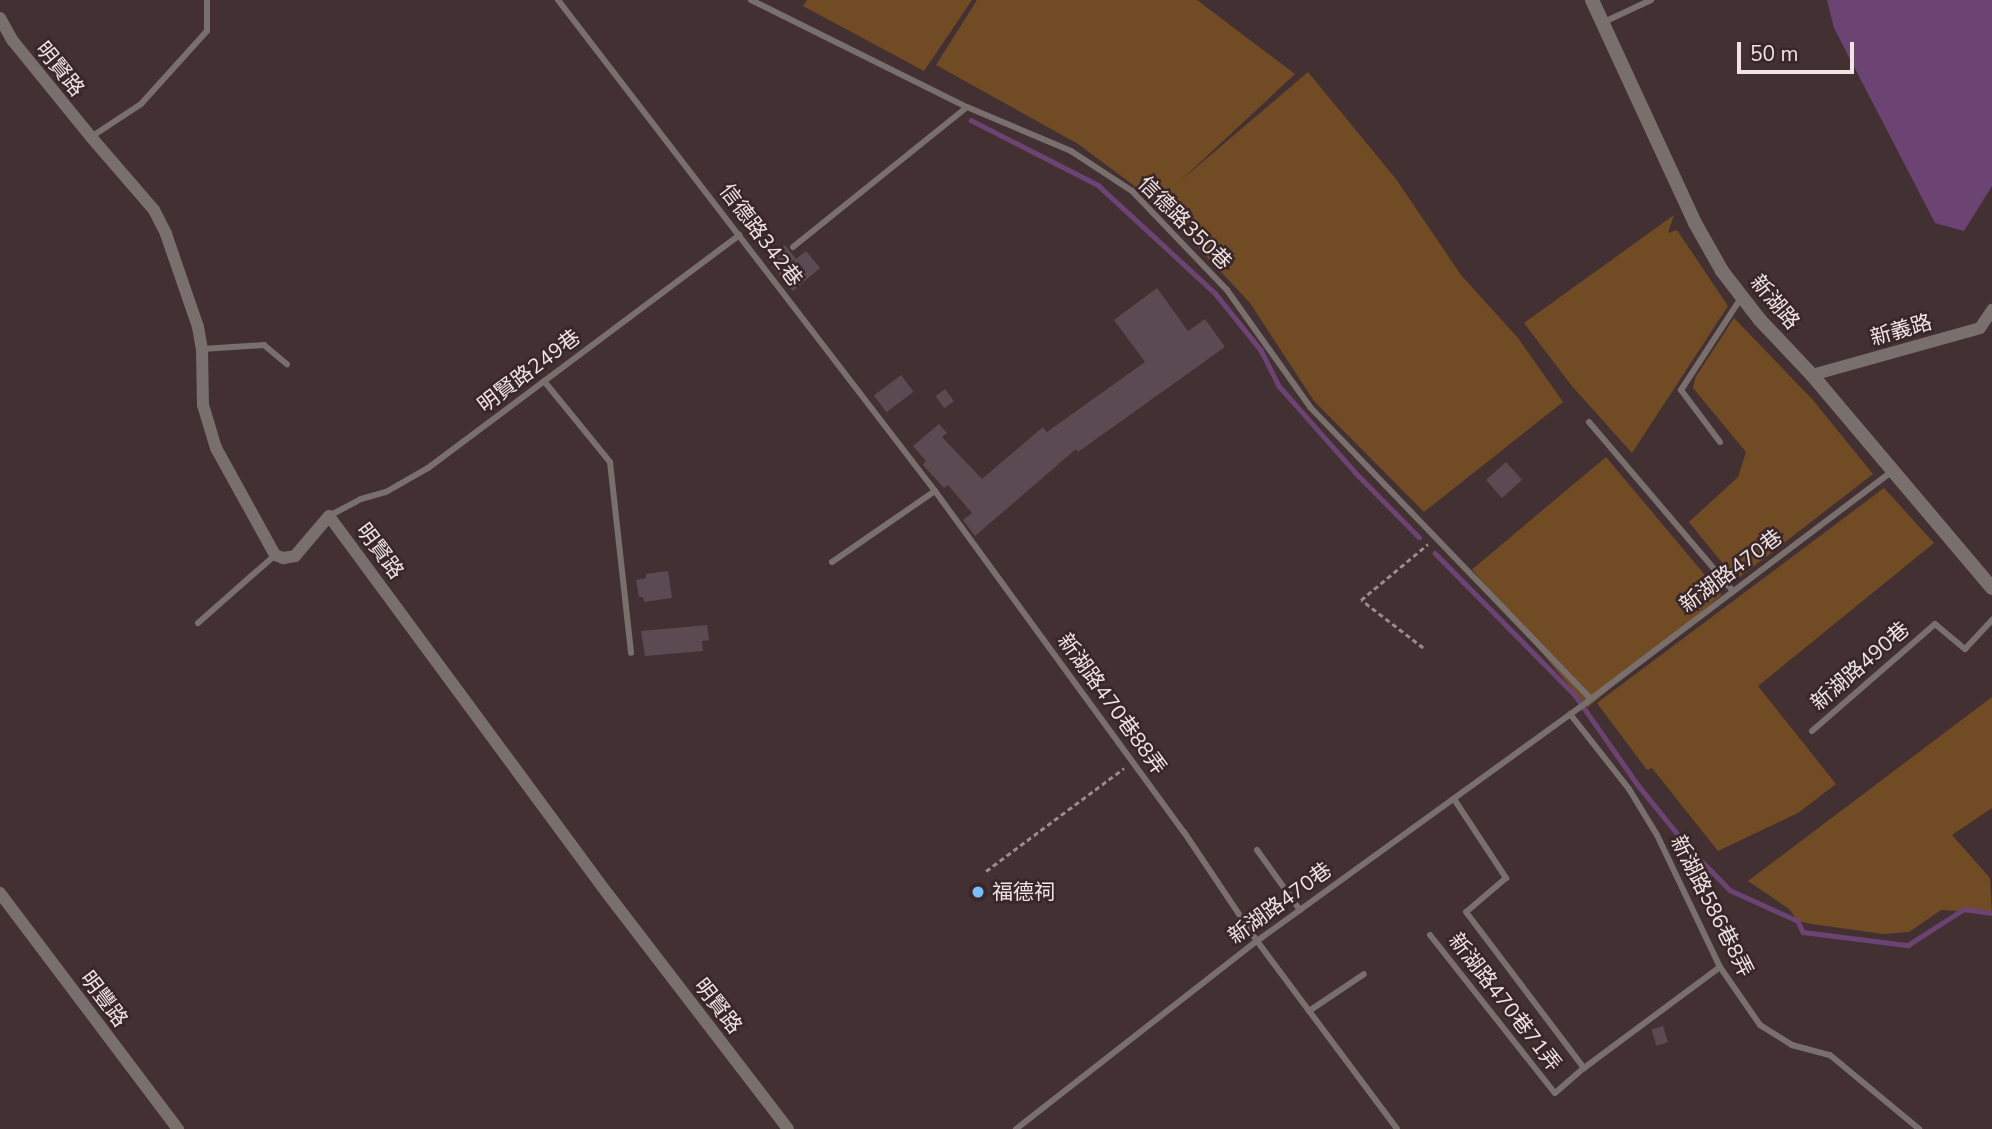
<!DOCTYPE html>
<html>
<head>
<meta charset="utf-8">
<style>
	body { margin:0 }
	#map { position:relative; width:1992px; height:1129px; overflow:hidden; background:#433032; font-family:"Nunito Sans","Noto Sans TC",sans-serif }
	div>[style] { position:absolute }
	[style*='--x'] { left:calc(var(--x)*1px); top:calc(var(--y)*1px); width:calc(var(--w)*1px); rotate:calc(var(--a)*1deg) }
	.green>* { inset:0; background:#714b24; transform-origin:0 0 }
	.water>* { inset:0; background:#6c4474 }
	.stream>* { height:4.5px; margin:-2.25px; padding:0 2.25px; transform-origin:2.25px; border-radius:2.25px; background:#6c4474 }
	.building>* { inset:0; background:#5c4a53; transform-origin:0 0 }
	.path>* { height:2.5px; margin-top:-1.25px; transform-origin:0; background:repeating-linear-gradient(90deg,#9b8b8c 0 5px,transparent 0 8.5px) }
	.service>* { height:6px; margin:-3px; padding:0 3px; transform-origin:3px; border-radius:3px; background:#79706d }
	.minor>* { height:12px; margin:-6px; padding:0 6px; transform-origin:6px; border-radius:6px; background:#79706d }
	.tertiary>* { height:14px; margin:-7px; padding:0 7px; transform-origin:7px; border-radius:7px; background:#79706d }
	.dots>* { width:19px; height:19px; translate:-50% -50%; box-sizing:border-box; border:4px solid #382628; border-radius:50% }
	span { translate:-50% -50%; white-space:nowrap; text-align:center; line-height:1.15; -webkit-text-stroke:5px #382628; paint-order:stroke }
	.street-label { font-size:21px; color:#efe3e3 }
	.poi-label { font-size:21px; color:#efe3e3 }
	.left { translate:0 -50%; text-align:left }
	.scale { position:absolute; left:1737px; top:42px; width:117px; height:32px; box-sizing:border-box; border:4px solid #efe3e3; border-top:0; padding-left:9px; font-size:21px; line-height:24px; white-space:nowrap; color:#efe3e3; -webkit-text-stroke:5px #382628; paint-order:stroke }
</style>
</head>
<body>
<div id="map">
	<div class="green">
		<i style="clip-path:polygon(807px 0,972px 0,924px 71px,803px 6px)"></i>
		<i style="clip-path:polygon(977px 0,1197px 0,1295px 74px,1179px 182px,1308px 72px,1396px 179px,1461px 275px,1518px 338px,1563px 402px,1424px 512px,1314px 401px,1250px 303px,1156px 202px,1078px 144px,936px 65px)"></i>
		<i style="clip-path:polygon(1674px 215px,1668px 233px,1677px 230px,1728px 306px,1632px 453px,1571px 385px,1524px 323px)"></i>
		<i style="clip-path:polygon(1734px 318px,1812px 399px,1873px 474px,1736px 580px,1689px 522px,1738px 477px,1746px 452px,1693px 388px,1695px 378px)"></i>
		<i style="left:1606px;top:457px;width:180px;height:175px;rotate:50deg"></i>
		<i style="clip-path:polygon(1884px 488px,1934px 543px,1758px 686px,1836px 784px,1798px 813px,1718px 851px,1652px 768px,1647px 770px,1597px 703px)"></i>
		<i style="clip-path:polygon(1992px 697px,1992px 808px,1952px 835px,1990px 878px,1992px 913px,1941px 910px,1909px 932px,1883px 934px,1812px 924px,1798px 921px,1789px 909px,1748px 881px)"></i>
	</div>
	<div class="water">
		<i style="clip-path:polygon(1827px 0,1992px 0,1992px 186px,1964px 231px,1935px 223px,1834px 28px)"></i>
	</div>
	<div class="stream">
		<i style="--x:971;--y:120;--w:143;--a:27.1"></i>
		<i style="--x:1098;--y:185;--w:159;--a:42.7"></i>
		<i style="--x:1215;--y:293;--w:73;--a:51.1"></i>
		<i style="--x:1261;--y:350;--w:40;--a:63.4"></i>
		<i style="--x:1279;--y:386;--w:116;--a:48.5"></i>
		<i style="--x:1356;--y:473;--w:90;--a:45.5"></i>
		<i style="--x:1435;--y:553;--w:199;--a:45.4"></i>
		<i style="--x:1575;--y:695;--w:110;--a:55"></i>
		<i style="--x:1638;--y:785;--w:81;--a:51"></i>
		<i style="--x:1689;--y:848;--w:59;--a:45.7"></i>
		<i style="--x:1730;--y:890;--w:75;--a:24.5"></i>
		<i style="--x:1798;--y:921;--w:12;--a:66"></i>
		<i style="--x:1803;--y:932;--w:106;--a:7.1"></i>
		<i style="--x:1908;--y:945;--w:67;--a:-32.7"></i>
		<i style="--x:1964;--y:909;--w:28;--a:8"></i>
	</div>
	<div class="building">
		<i style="clip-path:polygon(785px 245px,796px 259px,806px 251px,820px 268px,793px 291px,767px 260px)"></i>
		<i style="clip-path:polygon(1157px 288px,1188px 331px,1205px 319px,1225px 347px,1078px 452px,1076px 449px,975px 536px,963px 520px,972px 513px,948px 485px,944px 488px,923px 465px,926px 461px,913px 446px,939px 424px,947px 433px,942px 437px,982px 479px,1043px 427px,1047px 432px,1145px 362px,1114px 320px)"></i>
		<i style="left:901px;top:375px;width:21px;height:34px;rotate:53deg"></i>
		<i style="left:945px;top:389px;width:15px;height:12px;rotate:53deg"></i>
		<i style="left:1506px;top:462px;width:24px;height:27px;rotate:48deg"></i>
		<i style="clip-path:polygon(668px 571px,672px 598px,644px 602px,643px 597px,639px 597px,636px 580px,646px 578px,646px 574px)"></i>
		<i style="clip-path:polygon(707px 625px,709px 640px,702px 641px,703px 651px,645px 656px,641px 631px)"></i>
		<i style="left:1663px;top:1026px;width:17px;height:12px;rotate:73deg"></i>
	</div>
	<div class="path">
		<i style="--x:1423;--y:648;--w:78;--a:-142.3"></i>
		<i style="--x:1361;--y:600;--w:87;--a:-39.9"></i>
		<i style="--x:986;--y:871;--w:172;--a:-36.7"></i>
	</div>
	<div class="service">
		<i style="--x:558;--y:0;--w:619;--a:52.48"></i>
		<i style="--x:935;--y:491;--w:422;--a:53.9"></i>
		<i style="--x:1184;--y:832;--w:131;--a:56.2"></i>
		<i style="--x:1257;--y:941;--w:234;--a:53.3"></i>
		<i style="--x:751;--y:0;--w:241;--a:26.4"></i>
		<i style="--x:967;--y:107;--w:113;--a:22.9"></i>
		<i style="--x:1071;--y:151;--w:73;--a:33.3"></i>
		<i style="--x:1132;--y:191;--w:137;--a:46.2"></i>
		<i style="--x:1227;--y:290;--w:143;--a:54.6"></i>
		<i style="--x:1310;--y:407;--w:405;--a:46.1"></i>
		<i style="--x:1604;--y:22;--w:52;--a:-25.1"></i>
		<i style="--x:91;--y:137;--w:60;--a:-33.4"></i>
		<i style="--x:141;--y:104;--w:98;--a:-47.9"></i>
		<i style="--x:207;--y:31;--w:31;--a:-90"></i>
		<i style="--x:793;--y:247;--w:223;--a:-38.8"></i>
		<i style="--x:202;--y:349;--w:62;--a:-3.7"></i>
		<i style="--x:264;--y:345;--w:30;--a:40"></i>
		<i style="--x:544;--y:381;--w:104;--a:50.8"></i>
		<i style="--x:610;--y:462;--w:192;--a:83.7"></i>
		<i style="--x:1589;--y:422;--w:222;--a:49.6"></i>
		<i style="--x:1720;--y:442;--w:65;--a:-126.9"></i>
		<i style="--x:1681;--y:390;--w:110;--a:-56.9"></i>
		<i style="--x:329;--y:516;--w:36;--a:-28"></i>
		<i style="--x:361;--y:499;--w:26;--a:-16"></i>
		<i style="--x:386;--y:492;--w:48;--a:-29.7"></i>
		<i style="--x:428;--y:468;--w:389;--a:-36.8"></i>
		<i style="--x:832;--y:562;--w:125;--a:-34.6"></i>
		<i style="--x:198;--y:623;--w:103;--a:-41.4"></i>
		<i style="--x:1570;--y:714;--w:95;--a:51.8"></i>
		<i style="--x:1629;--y:789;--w:54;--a:58.7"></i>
		<i style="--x:1657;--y:835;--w:146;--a:64.5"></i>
		<i style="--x:1720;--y:967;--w:70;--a:55.4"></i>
		<i style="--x:1760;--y:1025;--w:38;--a:32"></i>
		<i style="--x:1792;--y:1045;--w:39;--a:15"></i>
		<i style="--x:1830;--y:1055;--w:116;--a:39.7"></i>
		<i style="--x:1812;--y:731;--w:163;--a:-41"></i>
		<i style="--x:1935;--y:624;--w:39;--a:40"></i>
		<i style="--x:1965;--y:649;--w:40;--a:-47"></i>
		<i style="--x:1454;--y:799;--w:95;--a:56.6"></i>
		<i style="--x:1506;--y:878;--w:52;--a:139.6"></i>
		<i style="--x:1466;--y:912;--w:196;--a:52.9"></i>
		<i style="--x:1257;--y:850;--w:74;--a:54.4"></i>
		<i style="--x:1430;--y:935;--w:201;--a:51.7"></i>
		<i style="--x:1555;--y:1093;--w:38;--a:-41"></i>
		<i style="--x:1584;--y:1068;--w:169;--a:-36.6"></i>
		<i style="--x:1309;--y:1011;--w:66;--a:-33.9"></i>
		<i style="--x:1016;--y:1129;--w:306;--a:-38"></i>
		<i style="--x:1257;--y:941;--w:412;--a:-35.9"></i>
		<i style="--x:1591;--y:699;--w:378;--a:-37.1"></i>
	</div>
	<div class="minor">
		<i style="--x:0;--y:18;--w:26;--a:61"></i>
		<i style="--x:13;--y:41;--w:124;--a:50.9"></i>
		<i style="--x:91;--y:137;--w:96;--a:49.2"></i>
		<i style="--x:154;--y:210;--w:27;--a:63"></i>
		<i style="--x:166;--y:234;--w:98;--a:71"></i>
		<i style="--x:198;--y:327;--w:22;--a:80"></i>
		<i style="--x:202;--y:349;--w:56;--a:89"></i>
		<i style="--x:203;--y:405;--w:45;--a:73.2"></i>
		<i style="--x:216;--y:448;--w:122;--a:61.1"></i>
		<i style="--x:275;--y:555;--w:9;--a:21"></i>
		<i style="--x:283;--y:558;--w:12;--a:-9"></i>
		<i style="--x:295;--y:556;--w:52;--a:-49.6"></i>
		<i style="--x:329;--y:516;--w:468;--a:53.6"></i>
		<i style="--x:607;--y:893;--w:297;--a:52.5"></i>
		<i style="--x:1812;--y:375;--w:174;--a:-15.6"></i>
		<i style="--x:1980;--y:328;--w:22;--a:-56"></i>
		<i style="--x:0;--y:893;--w:296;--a:53"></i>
	</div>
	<div class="tertiary">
		<i style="--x:1592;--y:0;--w:246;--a:65.2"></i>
		<i style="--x:1695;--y:223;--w:55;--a:60.6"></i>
		<i style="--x:1722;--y:271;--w:62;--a:52.2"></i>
		<i style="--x:1760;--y:320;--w:76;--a:46.6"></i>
		<i style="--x:1812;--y:375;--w:279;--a:49.8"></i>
	</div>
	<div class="dots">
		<i style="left:978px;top:892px;background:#78bff7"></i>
	</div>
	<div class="street-label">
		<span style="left:60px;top:69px;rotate:51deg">明賢路</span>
		<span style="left:1185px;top:223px;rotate:45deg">信德路350巷</span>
		<span style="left:761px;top:235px;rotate:53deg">信德路342巷</span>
		<span style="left:1775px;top:302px;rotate:50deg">新湖路</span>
		<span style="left:1901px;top:330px;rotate:-16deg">新義路</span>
		<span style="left:529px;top:371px;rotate:-37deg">明賢路249巷</span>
		<span style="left:380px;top:551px;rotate:53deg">明賢路</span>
		<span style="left:1731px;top:571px;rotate:-37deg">新湖路470巷</span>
		<span style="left:1860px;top:666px;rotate:-41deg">新湖路490巷</span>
		<span style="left:1112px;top:704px;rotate:54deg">新湖路470巷88弄</span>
		<span style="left:1280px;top:903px;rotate:-36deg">新湖路470巷</span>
		<span style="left:1712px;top:906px;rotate:63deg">新湖路586巷8弄</span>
		<span style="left:104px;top:999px;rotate:53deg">明豐路</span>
		<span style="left:1505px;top:1002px;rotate:52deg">新湖路470巷71弄</span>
		<span style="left:718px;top:1006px;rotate:52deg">明賢路</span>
	</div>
	<div class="poi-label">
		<span class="left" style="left:992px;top:892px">福德祠</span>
	</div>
	<div class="scale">50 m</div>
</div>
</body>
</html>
